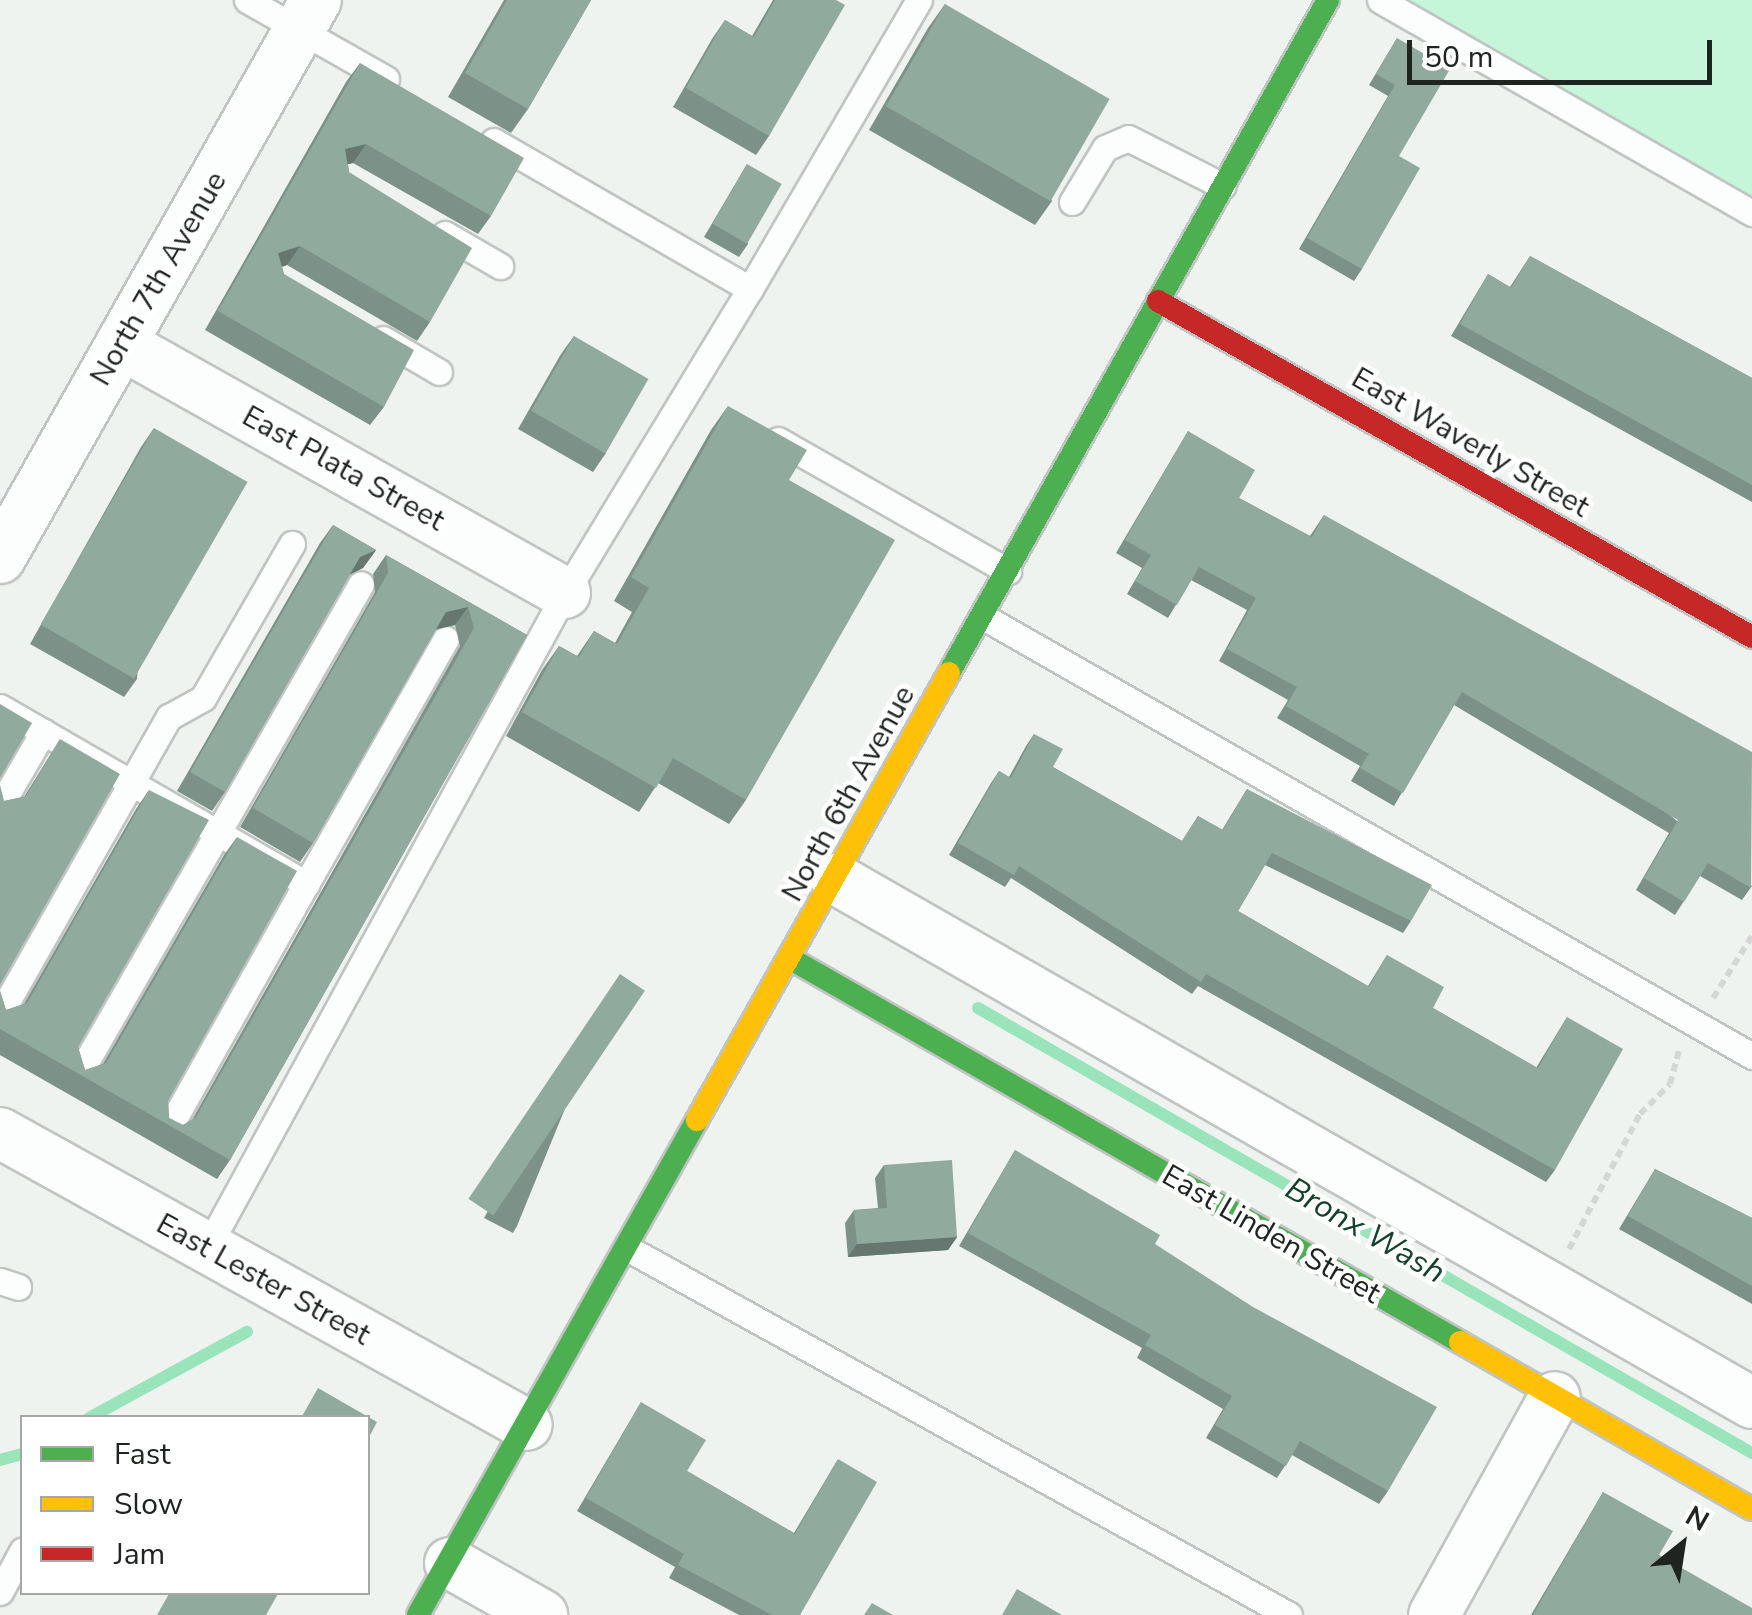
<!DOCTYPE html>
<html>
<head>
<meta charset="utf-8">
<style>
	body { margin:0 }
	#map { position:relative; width:1752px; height:1615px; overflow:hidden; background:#eef3f0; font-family:"Nunito Sans",sans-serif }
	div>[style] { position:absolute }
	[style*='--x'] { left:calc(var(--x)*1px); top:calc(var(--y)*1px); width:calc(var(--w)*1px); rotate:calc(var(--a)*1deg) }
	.green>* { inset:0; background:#c6f6d9 }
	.stream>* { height:12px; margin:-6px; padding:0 6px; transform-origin:6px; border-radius:6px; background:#99e4bb }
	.path>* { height:6px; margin-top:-3px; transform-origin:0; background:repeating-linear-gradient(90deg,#d5d7d6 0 8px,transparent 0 13px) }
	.roads { filter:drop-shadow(2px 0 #c0c4c2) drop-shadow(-2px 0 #c0c4c2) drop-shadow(0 2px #c0c4c2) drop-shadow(0 -2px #c0c4c2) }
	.lane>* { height:25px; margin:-12.5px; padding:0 12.5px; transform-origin:12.5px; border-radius:12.5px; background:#fcfdfd }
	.street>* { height:50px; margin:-25px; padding:0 25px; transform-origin:25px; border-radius:25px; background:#fcfdfd }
	.fast>* { height:22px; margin:-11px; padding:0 11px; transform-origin:11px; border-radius:11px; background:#4caf50 }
	.slow>* { height:22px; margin:-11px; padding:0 11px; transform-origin:11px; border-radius:11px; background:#ffc107 }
	.jam>* { height:22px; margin:-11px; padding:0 11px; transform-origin:11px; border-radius:11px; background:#c62828 }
	.wall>* { inset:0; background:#7c9288 }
	.shaded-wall>* { inset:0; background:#65776f }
	.building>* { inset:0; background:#90aa9e; transform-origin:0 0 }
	span { translate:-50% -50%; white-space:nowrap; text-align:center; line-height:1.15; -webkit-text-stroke:9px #fff; paint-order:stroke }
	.street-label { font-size:30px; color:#202421 }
	.water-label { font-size:32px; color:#14412b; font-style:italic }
	.legend { position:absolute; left:20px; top:1415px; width:350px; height:180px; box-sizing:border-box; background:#fff; border:2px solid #a6a7a6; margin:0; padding:12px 18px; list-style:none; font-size:30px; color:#202421 }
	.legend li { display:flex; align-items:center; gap:20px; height:50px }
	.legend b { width:50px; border:2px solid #a6a7a6 }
	.north { position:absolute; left:1632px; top:1495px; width:100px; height:100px; -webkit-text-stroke:8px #fff; paint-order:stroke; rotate:30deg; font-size:28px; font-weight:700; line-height:40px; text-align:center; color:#202421 }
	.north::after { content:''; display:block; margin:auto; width:35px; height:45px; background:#202421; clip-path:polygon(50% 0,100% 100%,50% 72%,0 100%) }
	.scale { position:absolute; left:1407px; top:40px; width:305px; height:45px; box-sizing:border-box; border:5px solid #202421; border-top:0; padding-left:12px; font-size:30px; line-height:35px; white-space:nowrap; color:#202421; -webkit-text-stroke:8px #fff; paint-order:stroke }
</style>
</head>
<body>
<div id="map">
	<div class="green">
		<i style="clip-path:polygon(1396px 0,1752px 0,1752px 204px)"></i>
	</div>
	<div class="stream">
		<i style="--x:978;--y:1008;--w:893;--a:29.9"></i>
		<i style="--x:89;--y:1418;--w:180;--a:-28.6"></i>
		<i style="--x:0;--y:1460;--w:23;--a:-15"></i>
	</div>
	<div class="path">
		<i style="--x:1713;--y:998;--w:73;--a:-57.8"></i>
		<i style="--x:1569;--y:1249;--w:153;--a:-62.3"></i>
		<i style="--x:1640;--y:1114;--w:42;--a:-45"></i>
		<i style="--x:1670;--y:1084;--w:35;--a:-75"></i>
	</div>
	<div class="roads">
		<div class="lane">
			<i style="--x:247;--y:0;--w:160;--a:29.6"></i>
			<i style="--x:1380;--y:0;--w:429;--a:29.8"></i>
			<i style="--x:1072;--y:202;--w:63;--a:-58.6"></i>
			<i style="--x:1105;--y:148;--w:25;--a:-23"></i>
			<i style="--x:1128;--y:138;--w:106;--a:26.8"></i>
			<i style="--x:445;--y:234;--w:64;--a:30.2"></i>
			<i style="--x:750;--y:289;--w:335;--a:-59.7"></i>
			<i style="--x:383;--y:339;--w:65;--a:30.5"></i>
			<i style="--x:778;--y:440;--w:265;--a:29.7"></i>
			<i style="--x:982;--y:616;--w:887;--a:29.74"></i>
			<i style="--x:0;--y:707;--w:354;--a:30"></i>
			<i style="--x:306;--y:884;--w:282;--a:-60.3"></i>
			<i style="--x:0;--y:806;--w:86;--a:-59.8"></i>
			<i style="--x:0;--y:1014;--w:342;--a:-60.4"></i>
			<i style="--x:169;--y:717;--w:39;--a:-29"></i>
			<i style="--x:203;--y:698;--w:178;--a:-60"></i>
			<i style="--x:79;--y:1074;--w:565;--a:-60.08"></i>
			<i style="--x:169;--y:1128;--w:280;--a:-60.7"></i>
			<i style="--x:207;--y:1248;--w:746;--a:-61.34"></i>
			<i style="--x:565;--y:593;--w:356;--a:-58.7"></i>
			<i style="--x:750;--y:289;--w:296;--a:-150"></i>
			<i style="--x:627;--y:1248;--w:757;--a:29"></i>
			<i style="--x:0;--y:1281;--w:19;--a:18"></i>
			<i style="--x:0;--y:1592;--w:47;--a:-61.8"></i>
		</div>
		<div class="street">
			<i style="--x:121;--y:344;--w:509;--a:29.28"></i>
			<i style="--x:0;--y:558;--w:641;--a:-60.48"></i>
			<i style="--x:836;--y:879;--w:1055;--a:29.77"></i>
			<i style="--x:0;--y:1133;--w:602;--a:28.99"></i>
			<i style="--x:450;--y:1563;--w:106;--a:29.5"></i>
			<i style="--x:1434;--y:1615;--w:249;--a:-61"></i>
		</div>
		<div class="fast">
			<i style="--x:949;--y:673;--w:772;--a:-60.61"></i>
			<i style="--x:791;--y:959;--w:771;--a:29.79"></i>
			<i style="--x:418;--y:1615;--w:568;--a:-60.59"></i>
		</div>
		<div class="slow">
			<i style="--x:697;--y:1120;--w:513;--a:-60.59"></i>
			<i style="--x:1460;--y:1342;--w:336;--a:29.8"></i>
		</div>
		<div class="jam">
			<i style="--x:1158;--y:301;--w:682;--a:29.49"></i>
		</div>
	</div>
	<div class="wall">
		<i style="clip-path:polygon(504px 0,591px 0,528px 109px,511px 133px,448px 97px)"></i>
		<i style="clip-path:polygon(773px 0,836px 0,769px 136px,756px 155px,673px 107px,712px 39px,725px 20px,752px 36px)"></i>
		<i style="clip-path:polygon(945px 4px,1052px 201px,1035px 225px,869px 130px,928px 28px)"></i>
		<i style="clip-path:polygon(1397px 38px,1399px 156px,1362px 269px,1354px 281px,1299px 249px,1388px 96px,1369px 85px)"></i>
		<i style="clip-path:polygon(360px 63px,491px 216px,478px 234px,353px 163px,348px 164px,349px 172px,430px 322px,417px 341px,287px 265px,282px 267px,284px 274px,384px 407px,370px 425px,205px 330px,346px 82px)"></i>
		<i style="clip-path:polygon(747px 164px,748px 244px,739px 257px,704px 237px)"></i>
		<i style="clip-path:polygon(1530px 256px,1752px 378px,1752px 502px,1451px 336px,1488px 274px,1510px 287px)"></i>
		<i style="clip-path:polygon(574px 336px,606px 453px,593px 472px,518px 429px,561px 354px)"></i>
		<i style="clip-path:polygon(728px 406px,789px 480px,746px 800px,729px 824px,658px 783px,639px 812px,506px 736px,542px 670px,559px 646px,577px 656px,594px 631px,615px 643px,632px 612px,614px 601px,711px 430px)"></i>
		<i style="clip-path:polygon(154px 428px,137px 679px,124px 697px,30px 644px,141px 447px)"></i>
		<i style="clip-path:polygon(1188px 431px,1239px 498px,1310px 536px,1324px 515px,1752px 886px,1742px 900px,1700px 876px,1675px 915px,1636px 890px,1669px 833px,1454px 705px,1394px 806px,1351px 781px,1360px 766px,1277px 718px,1288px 700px,1219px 661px,1247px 610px,1191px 580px,1168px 618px,1127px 594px,1142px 568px,1116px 553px)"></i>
		<i style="clip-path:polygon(333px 525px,376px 550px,363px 568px,350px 574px,225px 792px,212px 811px,177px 791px,320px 543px)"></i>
		<i style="clip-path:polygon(386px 555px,527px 635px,230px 1160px,217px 1179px,0 1055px,0 991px,6px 1010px,24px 1004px,136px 809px,149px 790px,78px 1047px,85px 1070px,103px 1064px,224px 855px,237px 837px,168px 1101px,169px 1118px,183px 1125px,192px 1120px,460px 646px,455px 625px,435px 630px,313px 843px,300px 862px,240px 827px,375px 592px,373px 574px)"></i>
		<i style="clip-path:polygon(1034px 734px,1053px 767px,1182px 841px,1198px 816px,1222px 830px,1247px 789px,1411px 921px,1403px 933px,1265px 865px,1238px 911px,1368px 986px,1387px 955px,1433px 1008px,1536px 1068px,1567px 1017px,1555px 1170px,1546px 1182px,1198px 986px,1192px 994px,1011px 878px,1005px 887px,949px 855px,991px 783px,999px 771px,1009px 777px,1026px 746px)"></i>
		<i style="clip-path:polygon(60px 739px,0 985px,4px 801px,24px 797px)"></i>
		<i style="clip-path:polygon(620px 974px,517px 1226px,513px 1233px,484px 1218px)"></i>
		<i style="clip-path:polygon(1015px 1150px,1155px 1244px,1388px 1491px,1379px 1504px,1292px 1455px,1277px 1478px,1206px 1438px,1223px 1409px,1137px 1358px,1142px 1348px,959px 1246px)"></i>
		<i style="clip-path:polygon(884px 1165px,957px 1237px,948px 1250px,848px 1257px,845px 1223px,854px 1210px,878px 1208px,875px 1178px)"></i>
		<i style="clip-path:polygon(1655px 1169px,1752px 1218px,1752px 1304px,1619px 1229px)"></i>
		<i style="clip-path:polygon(641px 1402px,687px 1471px,794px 1533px,838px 1459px,800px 1615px,739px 1615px,669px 1578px,675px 1567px,577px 1511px)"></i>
		<i style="clip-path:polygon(1603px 1492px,1659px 1555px,1752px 1615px,1531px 1615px)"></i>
	</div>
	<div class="shaded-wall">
		<i style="clip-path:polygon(366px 144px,353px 163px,332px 168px,345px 149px)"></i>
		<i style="clip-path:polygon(300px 246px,287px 265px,265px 272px,278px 253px)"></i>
		<i style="clip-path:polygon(376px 550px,363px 568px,347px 576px,360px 557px)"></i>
		<i style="clip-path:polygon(468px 607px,455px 625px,432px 630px,446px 612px)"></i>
		<i style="clip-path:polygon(957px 1237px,948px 1250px,848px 1257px,857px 1244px)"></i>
	</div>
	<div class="building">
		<i style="clip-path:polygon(507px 0,591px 0,528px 109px,465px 73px)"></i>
		<i style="clip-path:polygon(775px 0,836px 0,845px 5px,769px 136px,686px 88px,725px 20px,754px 37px)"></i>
		<i style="left:945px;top:4px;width:190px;height:118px;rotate:30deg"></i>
		<i style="clip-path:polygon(1397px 38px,1450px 69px,1399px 156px,1420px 168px,1362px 269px,1307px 238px,1395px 85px,1376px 74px)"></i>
		<i style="clip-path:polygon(360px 63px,524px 158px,491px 216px,366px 144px,345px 149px,349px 172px,472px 248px,430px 322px,300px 246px,278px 253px,284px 274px,414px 350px,384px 407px,218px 311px)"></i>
		<i style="left:747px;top:164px;width:40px;height:69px;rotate:30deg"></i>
		<i style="clip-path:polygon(1530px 256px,1752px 378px,1752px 485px,1460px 324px,1488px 274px,1511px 288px)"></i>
		<i style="left:574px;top:336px;width:86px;height:86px;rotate:30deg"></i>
		<i style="clip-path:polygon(728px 406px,807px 450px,789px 480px,895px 540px,746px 800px,673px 758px,656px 788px,522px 712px,559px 646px,579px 657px,594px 631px,617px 644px,649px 588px,631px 577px)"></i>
		<i style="left:154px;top:428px;width:108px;height:227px;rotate:30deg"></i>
		<i style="clip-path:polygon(1188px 431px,1255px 470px,1239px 498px,1312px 537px,1324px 515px,1752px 752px,1751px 888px,1708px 863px,1684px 902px,1644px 878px,1678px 820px,1462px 692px,1403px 793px,1360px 768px,1369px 754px,1286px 706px,1297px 687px,1227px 649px,1256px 598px,1199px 567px,1177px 605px,1135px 581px,1151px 555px,1125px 540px)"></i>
		<i style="clip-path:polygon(333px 525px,376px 550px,360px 557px,225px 792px,190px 772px)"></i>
		<i style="clip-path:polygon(386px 555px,527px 635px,230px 1160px,0 1029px,0 991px,6px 1010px,27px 1003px,149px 790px,209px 820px,78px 1047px,85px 1070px,106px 1063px,237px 837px,297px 871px,168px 1101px,169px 1118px,183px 1125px,196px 1117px,474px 628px,468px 607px,446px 612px,313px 843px,253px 808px,388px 573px)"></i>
		<i style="clip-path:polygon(0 704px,32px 723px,0 778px)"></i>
		<i style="clip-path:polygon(1034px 734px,1063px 749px,1053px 767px,1182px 841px,1198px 816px,1223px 830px,1247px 789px,1432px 885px,1411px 921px,1272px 853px,1238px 911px,1369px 987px,1387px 955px,1444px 987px,1433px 1008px,1538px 1068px,1567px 1017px,1623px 1049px,1555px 1170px,1206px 974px,1201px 982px,1019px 866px,1014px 875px,958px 843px,999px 771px,1011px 778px)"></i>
		<i style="clip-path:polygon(60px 739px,120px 774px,0 985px,0 785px,4px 801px,26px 796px)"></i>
		<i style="left:620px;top:974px;width:30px;height:271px;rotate:34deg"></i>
		<i style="clip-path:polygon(1015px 1150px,1160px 1235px,1155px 1244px,1253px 1307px,1437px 1407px,1388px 1491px,1300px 1441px,1286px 1466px,1215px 1425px,1232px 1396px,1145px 1345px,1151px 1335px,968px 1233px)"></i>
		<i style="clip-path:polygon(952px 1160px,957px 1237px,857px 1244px,854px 1210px,887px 1208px,884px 1165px)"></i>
		<i style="clip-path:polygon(1655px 1169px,1752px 1218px,1752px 1286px,1628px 1216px)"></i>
		<i style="clip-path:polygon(318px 1388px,377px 1422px,368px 1439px,368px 1418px,301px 1418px)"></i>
		<i style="clip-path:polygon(641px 1402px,706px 1440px,687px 1471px,795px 1534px,838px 1459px,877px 1482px,800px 1615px,772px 1615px,678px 1565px,684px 1554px,586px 1498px)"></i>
		<i style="clip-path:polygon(1603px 1492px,1673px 1531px,1659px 1555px,1752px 1608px,1752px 1615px,1533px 1615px)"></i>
		<i style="clip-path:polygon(1017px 1589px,1062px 1615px,1002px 1615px)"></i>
		<i style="clip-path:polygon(170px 1592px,279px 1592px,266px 1615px,157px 1615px)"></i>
		<i style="clip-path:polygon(872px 1603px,893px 1615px,864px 1615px)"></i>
	</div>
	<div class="street-label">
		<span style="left:159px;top:279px;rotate:-60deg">North 7th Avenue</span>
		<span style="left:1470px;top:443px;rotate:30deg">East Waverly Street</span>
		<span style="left:343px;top:469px;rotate:29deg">East Plata Street</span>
		<span style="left:849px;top:794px;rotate:-61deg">North 6th Avenue</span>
		<span style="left:1271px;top:1235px;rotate:30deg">East Linden Street</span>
		<span style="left:263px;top:1280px;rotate:29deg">East Lester Street</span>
	</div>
	<div class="water-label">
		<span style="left:1365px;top:1231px;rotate:30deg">Bronx Wash</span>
	</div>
	<ul class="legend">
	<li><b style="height:12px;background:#4caf50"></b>Fast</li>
	<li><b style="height:12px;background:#ffc107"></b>Slow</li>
	<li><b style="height:12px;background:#c62828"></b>Jam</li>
	</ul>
	<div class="north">N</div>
	<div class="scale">50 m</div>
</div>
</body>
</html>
